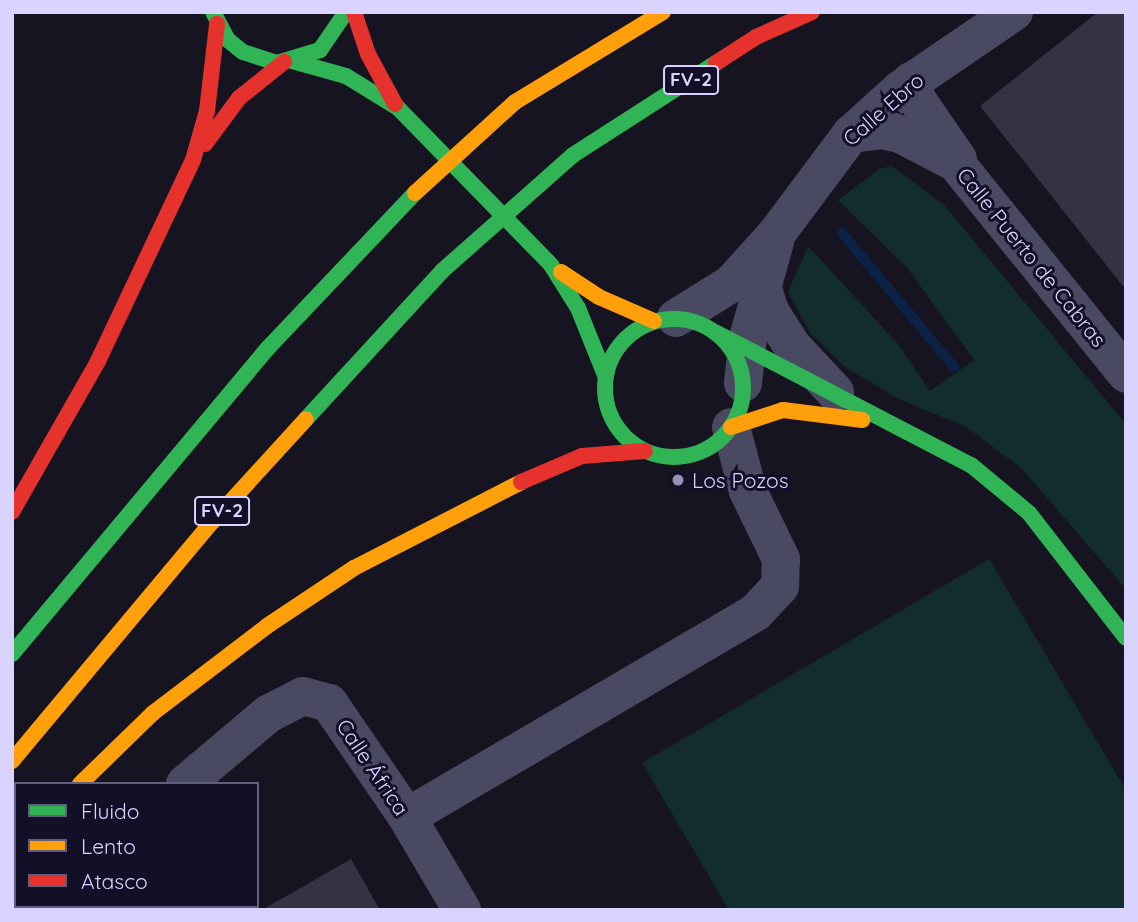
<!DOCTYPE html>
<html>
<head>
<meta charset="utf-8">
<style>
	body { margin:0 }
	#map { position:relative; width:1138px; height:922px; overflow:hidden; background:#161421; font-family:Quicksand,sans-serif }
	div>[style] { position:absolute }
	[style*='--x'] { left:calc(var(--x)*1px); top:calc(var(--y)*1px); width:calc(var(--w)*1px); rotate:calc(var(--a)*1deg) }
	.green>* { inset:0; background:#132c2d }
	.stream>* { height:10px; margin:-5px; padding:0 5px; transform-origin:5px; border-radius:5px; background:#0d2144 }
	.building>* { inset:0; background:#343243 }
	.street>* { height:38px; margin:-19px; padding:0 19px; transform-origin:19px; border-radius:19px; background:#4a4962 }
	.fast>* { height:16px; margin:-8px; padding:0 8px; transform-origin:8px; border-radius:8px; background:#30b455 }
	.fast>.ring { margin:-8px; padding:0; box-sizing:content-box; background:none; border:16px solid #30b455; border-radius:50% }
	.slow>* { height:16px; margin:-8px; padding:0 8px; transform-origin:8px; border-radius:8px; background:#ff9f0a }
	.jam>* { height:16px; margin:-8px; padding:0 8px; transform-origin:8px; border-radius:8px; background:#e5322d }
	.dots>* { width:19px; height:19px; translate:-50% -50%; box-sizing:border-box; border:4px solid #130f26; border-radius:50% }
	span { translate:-50% -50%; white-space:nowrap; text-align:center; line-height:1.15; -webkit-text-stroke:6px #130f26; paint-order:stroke }
	.shield-label span { padding:2px 5px; background:#130f26; border:2px solid; border-radius:5px; -webkit-text-stroke-width:0 }
	.shield-label { font-size:19px; color:#d9d4ff; font-weight:700 }
	.street-label { font-size:21px; color:#d9d4ff }
	.poi-label { font-size:21px; color:#d9d4ff }
	.left { translate:0 -50%; text-align:left }
	.frame { position:absolute; inset:0; border:14px solid #d9d4ff; pointer-events:none }
	.legend { position:absolute; left:14px; top:782px; width:245px; height:126px; box-sizing:border-box; background:#130f26; border:2px solid #625e7d; margin:0; padding:9px 12px; list-style:none; font-size:21px; color:#d9d4ff }
	.legend li { display:flex; align-items:center; gap:14px; height:35px }
	.legend b { width:35px; border:2px solid #625e7d }
</style>
</head>
<body>
<div id="map">
	<div class="green">
		<i style="clip-path:polygon(892px 166px,944px 205px,1126px 424px,1126px 589px,1021px 468px,966px 427px,899px 399px,844px 366px,810px 333px,788px 292px,808px 246px,898px 344px,930px 391px,974px 360px,908px 269px,838px 200px,879px 169px)"></i>
		<i style="clip-path:polygon(989px 559px,1126px 790px,1126px 910px,729px 910px,642px 763px)"></i>
	</div>
	<div class="stream">
		<i style="--x:842;--y:233;--w:175;--a:50.1"></i>
	</div>
	<div class="building">
		<i style="clip-path:polygon(1098px 12px,1126px 12px,1126px 290px,980px 106px)"></i>
		<i style="clip-path:polygon(351px 859px,380px 910px,262px 910px)"></i>
	</div>
	<div class="street">
		<i style="--x:911;--y:81;--w:18;--a:74"></i>
		<i style="--x:916;--y:98;--w:74;--a:55.5"></i>
		<i style="--x:851;--y:134;--w:31;--a:-7"></i>
		<i style="--x:882;--y:130;--w:18;--a:13"></i>
		<i style="--x:900;--y:134;--w:63;--a:27.4"></i>
		<i style="--x:956;--y:163;--w:271;--a:51.1"></i>
		<i style="--x:762;--y:285;--w:27;--a:73"></i>
		<i style="--x:770;--y:311;--w:41;--a:57.8"></i>
		<i style="--x:792;--y:346;--w:63;--a:46.9"></i>
		<i style="--x:676;--y:318;--w:66;--a:-32"></i>
		<i style="--x:732;--y:283;--w:67;--a:-48"></i>
		<i style="--x:777;--y:233;--w:124;--a:-53.2"></i>
		<i style="--x:851;--y:134;--w:67;--a:-42"></i>
		<i style="--x:901;--y:89;--w:137;--a:-34.3"></i>
		<i style="--x:743;--y:383;--w:45;--a:-83.7"></i>
		<i style="--x:748;--y:338;--w:100;--a:-74.3"></i>
		<i style="--x:185;--y:784;--w:109;--a:-40.1"></i>
		<i style="--x:268;--y:714;--w:39;--a:-27"></i>
		<i style="--x:303;--y:696;--w:27;--a:15"></i>
		<i style="--x:329;--y:703;--w:138;--a:55.6"></i>
		<i style="--x:407;--y:817;--w:108;--a:59.4"></i>
		<i style="--x:407;--y:817;--w:403;--a:-30.4"></i>
		<i style="--x:755;--y:613;--w:37;--a:-47"></i>
		<i style="--x:780;--y:586;--w:27;--a:-88"></i>
		<i style="--x:781;--y:559;--w:76;--a:-115.9"></i>
		<i style="--x:748;--y:491;--w:66;--a:-104.9"></i>
		<i style="--x:103;--y:910;--w:5;--a:-53"></i>
	</div>
	<div class="fast">
		<i style="--x:213;--y:12;--w:32;--a:62"></i>
		<i style="--x:228;--y:40;--w:19;--a:39"></i>
		<i style="--x:243;--y:52;--w:36;--a:18"></i>
		<i style="--x:277;--y:63;--w:45;--a:-16.8"></i>
		<i style="--x:320;--y:50;--w:46;--a:-55.6"></i>
		<i style="--x:292;--y:61;--w:56;--a:15.5"></i>
		<i style="--x:346;--y:76;--w:61;--a:31.6"></i>
		<i style="--x:398;--y:108;--w:219;--a:45.7"></i>
		<i style="--x:551;--y:265;--w:51;--a:57.9"></i>
		<i style="--x:578;--y:308;--w:72;--a:68.1"></i>
		<i class="ring" style="left:605px;top:319px;width:122px;height:122px"></i>
		<i style="--x:717;--y:333;--w:286;--a:27.5"></i>
		<i style="--x:971;--y:465;--w:75;--a:39.6"></i>
		<i style="--x:1029;--y:513;--w:158;--a:52.2"></i>
		<i style="--x:306;--y:419;--w:201;--a:-47.4"></i>
		<i style="--x:442;--y:271;--w:175;--a:-41.5"></i>
		<i style="--x:573;--y:155;--w:170;--a:-32.8"></i>
		<i style="--x:12;--y:654;--w:398;--a:-50.1"></i>
		<i style="--x:267;--y:349;--w:215;--a:-46.5"></i>
	</div>
	<div class="slow">
		<i style="--x:415;--y:193;--w:135;--a:-42.3"></i>
		<i style="--x:515;--y:102;--w:173;--a:-31.3"></i>
		<i style="--x:561;--y:272;--w:45;--a:33.3"></i>
		<i style="--x:599;--y:297;--w:60;--a:23.6"></i>
		<i style="--x:731;--y:427;--w:55;--a:-18.1"></i>
		<i style="--x:783;--y:410;--w:80;--a:7.2"></i>
		<i style="--x:12;--y:761;--w:312;--a:-50.1"></i>
		<i style="--x:212;--y:522;--w:139;--a:-47.6"></i>
		<i style="--x:80;--y:784;--w:102;--a:-44.2"></i>
		<i style="--x:153;--y:713;--w:143;--a:-37.3"></i>
		<i style="--x:267;--y:626;--w:105;--a:-33.7"></i>
		<i style="--x:354;--y:568;--w:188;--a:-27.2"></i>
		<i style="--x:12;--y:853;--w:6;--a:-45"></i>
	</div>
	<div class="jam">
		<i style="--x:354;--y:12;--w:44;--a:71.6"></i>
		<i style="--x:368;--y:54;--w:57;--a:61.6"></i>
		<i style="--x:716;--y:63;--w:48;--a:-33"></i>
		<i style="--x:756;--y:37;--w:61;--a:-24.1"></i>
		<i style="--x:205;--y:144;--w:57;--a:-53.5"></i>
		<i style="--x:239;--y:98;--w:58;--a:-38.7"></i>
		<i style="--x:521;--y:482;--w:66;--a:-23.1"></i>
		<i style="--x:582;--y:456;--w:63;--a:-4.5"></i>
		<i style="--x:12;--y:512;--w:174;--a:-60.3"></i>
		<i style="--x:98;--y:361;--w:222;--a:-64.7"></i>
		<i style="--x:193;--y:160;--w:51;--a:-74.1"></i>
		<i style="--x:207;--y:111;--w:88;--a:-83.4"></i>
	</div>
	<div class="dots">
		<i style="left:678px;top:480px;background:#9591b1"></i>
	</div>
	<div class="shield-label">
		<span style="left:691px;top:80px">FV-2</span>
		<span style="left:222px;top:511px">FV-2</span>
	</div>
	<div class="street-label">
		<span style="left:883px;top:109px;rotate:-41deg">Calle Ebro</span>
		<span style="left:1032px;top:257px;rotate:51deg">Calle Puerto de Cabras</span>
		<span style="left:373px;top:767px;rotate:56deg">Calle África</span>
	</div>
	<div class="poi-label">
		<span class="left" style="left:692px;top:480px">Los Pozos</span>
	</div>
	<div class="frame"></div>
	<ul class="legend">
	<li><b style="height:9px;background:#30b455"></b>Fluido</li>
	<li><b style="height:9px;background:#ff9f0a"></b>Lento</li>
	<li><b style="height:9px;background:#e5322d"></b>Atasco</li>
	</ul>
</div>
</body>
</html>
